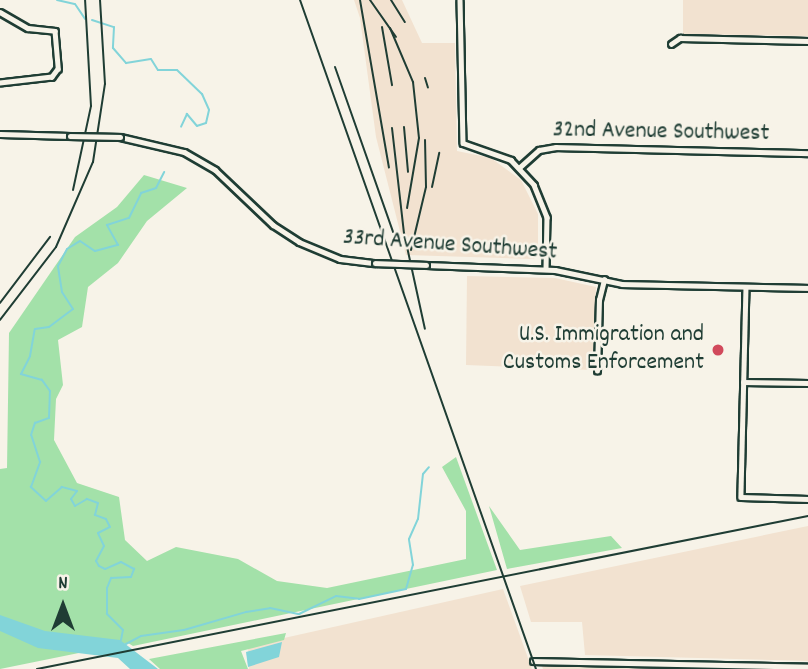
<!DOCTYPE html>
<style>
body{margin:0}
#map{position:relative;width:808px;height:669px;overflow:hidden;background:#f7f3e8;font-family:Dekko,sans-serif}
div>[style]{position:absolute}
.built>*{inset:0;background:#f2e2d0}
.green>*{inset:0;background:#a3e1a9}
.water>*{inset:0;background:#82d4d9}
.stream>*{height:2px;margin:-1px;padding:0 1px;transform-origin:1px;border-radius:1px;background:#82d4d9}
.roads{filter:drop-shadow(2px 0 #1f3d34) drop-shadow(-2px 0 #1f3d34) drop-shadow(0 2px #1f3d34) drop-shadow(0 -2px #1f3d34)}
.minor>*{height:4.5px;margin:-2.25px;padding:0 2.25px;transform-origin:2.25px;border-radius:2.25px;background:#f7f3e8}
.tertiary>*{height:5px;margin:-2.5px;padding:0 2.5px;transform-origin:2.5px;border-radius:2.5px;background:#f7f3e8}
.rail>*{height:2px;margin:-1px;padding:0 1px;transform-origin:1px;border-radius:1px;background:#1f3d34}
.bridges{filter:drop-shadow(2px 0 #1f3d34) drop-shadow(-2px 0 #1f3d34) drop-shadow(0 2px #1f3d34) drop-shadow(0 -2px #1f3d34)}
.tertiary-bridge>*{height:5px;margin:-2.5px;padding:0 2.5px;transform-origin:2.5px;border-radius:2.5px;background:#f7f3e8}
.dots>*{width:19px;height:19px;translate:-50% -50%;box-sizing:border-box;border:4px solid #f7f3e8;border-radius:50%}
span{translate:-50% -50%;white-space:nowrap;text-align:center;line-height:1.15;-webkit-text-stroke:5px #f7f3e8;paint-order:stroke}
.street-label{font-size:24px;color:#1f3d34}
.poi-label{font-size:24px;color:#1f3d34}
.right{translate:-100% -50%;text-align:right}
.north{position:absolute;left:28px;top:571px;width:70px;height:70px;-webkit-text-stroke:5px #f7f3e8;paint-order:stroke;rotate:0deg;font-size:19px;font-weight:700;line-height:28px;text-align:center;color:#1f3d34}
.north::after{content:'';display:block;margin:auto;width:24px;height:32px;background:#1f3d34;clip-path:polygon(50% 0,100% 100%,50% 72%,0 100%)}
</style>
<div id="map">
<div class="built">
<div style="clip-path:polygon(354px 0,402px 0,422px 43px,455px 43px,457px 151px,491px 158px,521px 180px,538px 214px,538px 253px,534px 259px,406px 255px,376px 137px,360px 18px)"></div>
<div style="clip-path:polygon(683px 0,808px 0,808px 36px,683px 34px)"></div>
<div style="clip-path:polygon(467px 276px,555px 278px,596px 287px,592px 370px,466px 365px)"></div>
<div style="clip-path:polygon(808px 526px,808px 661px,585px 655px,582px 622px,531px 622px,520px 586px)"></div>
<div style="clip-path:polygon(503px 589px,532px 669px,249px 669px,248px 646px)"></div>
<div style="clip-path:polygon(541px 664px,639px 666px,743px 669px,543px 669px)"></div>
</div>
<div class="green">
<div style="clip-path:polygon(144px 175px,187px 188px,147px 221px,118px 263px,88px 287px,82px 327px,58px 340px,63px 385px,56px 399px,54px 440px,77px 483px,119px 497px,125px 540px,147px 561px,176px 547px,238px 559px,277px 581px,327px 588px,466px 559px,466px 511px,442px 467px,456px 457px,497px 570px,133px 646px,128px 643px,0 669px,0 469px,7px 468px,9px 333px,75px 237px,117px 207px)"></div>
<div style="clip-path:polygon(489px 506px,520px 550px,611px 536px,622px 548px,507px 569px)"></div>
<div style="clip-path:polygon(286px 633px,284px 640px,241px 651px,248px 669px,160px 669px,149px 659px)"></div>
</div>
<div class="water">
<div style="clip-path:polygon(0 615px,45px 631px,120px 640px,158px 669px,130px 669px,118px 658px,38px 648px,0 631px)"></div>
<div style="clip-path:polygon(282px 642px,279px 657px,248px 667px,246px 652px)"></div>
</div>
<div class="stream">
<div style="left:57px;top:0;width:18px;rotate:13deg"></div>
<div style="left:75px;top:4px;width:18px;rotate:56deg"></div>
<div style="left:92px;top:20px;width:23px;rotate:18deg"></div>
<div style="left:114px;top:27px;width:21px;rotate:93deg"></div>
<div style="left:113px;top:48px;width:20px;rotate:49deg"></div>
<div style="left:126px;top:63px;width:25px;rotate:-9deg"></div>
<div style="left:151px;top:59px;width:13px;rotate:58deg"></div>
<div style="left:158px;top:70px;width:19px"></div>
<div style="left:177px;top:70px;width:35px;rotate:44deg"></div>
<div style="left:202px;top:94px;width:17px;rotate:66deg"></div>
<div style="left:209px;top:110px;width:13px;rotate:103deg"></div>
<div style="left:206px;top:123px;width:9px;rotate:162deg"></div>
<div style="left:197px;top:126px;width:16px;rotate:-130deg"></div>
<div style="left:187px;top:114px;width:14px;rotate:115deg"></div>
<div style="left:121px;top:640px;width:10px;rotate:-79deg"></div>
<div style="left:123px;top:630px;width:23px;rotate:-135deg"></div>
<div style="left:107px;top:614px;width:26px;rotate:-90deg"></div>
<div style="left:107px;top:588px;width:11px;rotate:-68deg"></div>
<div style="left:111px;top:578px;width:20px;rotate:-3deg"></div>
<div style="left:131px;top:577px;width:9px;rotate:-69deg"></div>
<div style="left:134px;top:569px;width:15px;rotate:-152deg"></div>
<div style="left:121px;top:562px;width:17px;rotate:156deg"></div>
<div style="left:105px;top:569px;width:7px;rotate:-153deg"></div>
<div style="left:99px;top:566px;width:6px;rotate:-121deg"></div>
<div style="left:96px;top:561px;width:17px;rotate:-62deg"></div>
<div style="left:104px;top:546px;width:14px;rotate:-115deg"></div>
<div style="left:98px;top:533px;width:13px;rotate:-27deg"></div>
<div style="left:110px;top:527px;width:9px;rotate:-117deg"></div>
<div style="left:106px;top:519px;width:12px;rotate:-160deg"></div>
<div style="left:95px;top:515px;width:12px;rotate:-76deg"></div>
<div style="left:98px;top:503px;width:12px;rotate:-160deg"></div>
<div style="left:87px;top:499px;width:14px;rotate:150deg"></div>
<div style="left:75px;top:506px;width:8px;rotate:-120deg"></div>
<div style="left:71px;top:499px;width:10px;rotate:-53deg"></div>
<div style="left:77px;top:491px;width:16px;rotate:-165deg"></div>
<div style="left:62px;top:487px;width:21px;rotate:139deg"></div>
<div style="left:46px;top:501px;width:21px;rotate:-137deg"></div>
<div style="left:31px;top:487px;width:27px;rotate:-70deg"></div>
<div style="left:40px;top:462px;width:28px;rotate:-108deg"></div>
<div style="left:31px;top:435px;width:13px;rotate:-72deg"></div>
<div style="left:35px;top:423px;width:15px;rotate:-20deg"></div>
<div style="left:49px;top:418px;width:27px;rotate:-88deg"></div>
<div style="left:50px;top:391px;width:14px;rotate:-126deg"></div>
<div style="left:42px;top:380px;width:22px;rotate:-164deg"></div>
<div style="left:21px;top:374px;width:20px;rotate:-63deg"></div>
<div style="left:30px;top:356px;width:27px;rotate:-80deg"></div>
<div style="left:35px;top:329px;width:14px;rotate:-8deg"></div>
<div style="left:49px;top:327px;width:30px;rotate:-37deg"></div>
<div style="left:73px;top:309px;width:20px;rotate:-123deg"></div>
<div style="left:62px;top:292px;width:26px;rotate:-99deg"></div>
<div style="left:58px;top:266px;width:19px;rotate:-62deg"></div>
<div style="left:67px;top:249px;width:15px;rotate:-32deg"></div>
<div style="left:80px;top:241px;width:18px;rotate:34deg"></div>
<div style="left:95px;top:251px;width:24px;rotate:-15deg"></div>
<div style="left:118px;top:245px;width:23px;rotate:-119deg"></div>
<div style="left:107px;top:225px;width:23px;rotate:-18deg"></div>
<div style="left:129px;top:218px;width:28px;rotate:-64deg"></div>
<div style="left:141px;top:193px;width:16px;rotate:-18deg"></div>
<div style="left:156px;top:188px;width:18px;rotate:-63deg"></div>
<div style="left:124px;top:645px;width:19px;rotate:-28deg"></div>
<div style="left:141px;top:636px;width:43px;rotate:-7.9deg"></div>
<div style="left:184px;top:630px;width:65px;rotate:-16.2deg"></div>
<div style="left:246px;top:612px;width:24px;rotate:-9deg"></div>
<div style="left:270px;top:608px;width:30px;rotate:12deg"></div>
<div style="left:299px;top:614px;width:41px;rotate:-25.9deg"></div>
<div style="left:336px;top:596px;width:23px;rotate:7deg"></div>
<div style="left:359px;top:599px;width:48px;rotate:-12deg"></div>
<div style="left:406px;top:589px;width:25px;rotate:-74deg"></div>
<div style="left:413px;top:565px;width:26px;rotate:-99deg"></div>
<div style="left:409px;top:539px;width:22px;rotate:-66deg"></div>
<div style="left:418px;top:519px;width:45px;rotate:-83.7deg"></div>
<div style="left:423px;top:474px;width:9px;rotate:-49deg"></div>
</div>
<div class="roads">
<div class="minor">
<div style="left:460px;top:0;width:143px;rotate:88.8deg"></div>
<div style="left:463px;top:143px;width:51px;rotate:19.5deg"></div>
<div style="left:511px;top:160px;width:34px;rotate:47deg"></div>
<div style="left:534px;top:185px;width:35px;rotate:68deg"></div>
<div style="left:547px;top:217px;width:52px;rotate:91.1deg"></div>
<div style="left:0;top:12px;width:32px;rotate:30deg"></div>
<div style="left:28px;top:28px;width:27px;rotate:6deg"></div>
<div style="left:55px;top:31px;width:38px;rotate:85deg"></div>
<div style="left:58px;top:69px;width:10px;rotate:127deg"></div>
<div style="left:52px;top:77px;width:52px;rotate:173.4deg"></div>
<div style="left:671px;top:44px;width:11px;rotate:-34deg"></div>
<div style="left:680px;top:38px;width:128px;rotate:1.3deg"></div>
<div style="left:520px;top:167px;width:25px;rotate:-42deg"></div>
<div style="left:539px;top:150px;width:17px;rotate:-10deg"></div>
<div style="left:556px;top:147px;width:252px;rotate:1.4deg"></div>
<div style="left:746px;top:287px;width:210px;rotate:91.4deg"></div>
<div style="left:741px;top:497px;width:67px;rotate:1.7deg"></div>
<div style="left:597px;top:371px;width:71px;rotate:-88.4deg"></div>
<div style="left:599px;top:300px;width:21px;rotate:-76deg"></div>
<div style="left:743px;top:382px;width:65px;rotate:0.9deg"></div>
<div style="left:533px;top:661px;width:275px;rotate:1.2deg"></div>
</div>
<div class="tertiary">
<div style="left:0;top:134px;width:70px;rotate:1.6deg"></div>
<div style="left:120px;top:137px;width:66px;rotate:13.2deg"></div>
<div style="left:184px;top:152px;width:36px;rotate:30deg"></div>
<div style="left:215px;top:170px;width:80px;rotate:43.5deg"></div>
<div style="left:273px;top:225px;width:31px;rotate:33deg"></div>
<div style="left:299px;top:242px;width:44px;rotate:22.5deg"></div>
<div style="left:340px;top:259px;width:35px;rotate:7deg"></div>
<div style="left:426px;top:265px;width:129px;rotate:2.2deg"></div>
<div style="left:555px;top:270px;width:68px;rotate:11.8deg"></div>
<div style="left:622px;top:284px;width:186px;rotate:1.2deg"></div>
</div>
</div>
<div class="rail">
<div style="left:300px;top:0;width:709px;rotate:70.57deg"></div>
<div style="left:360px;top:0;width:170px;rotate:80.2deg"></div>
<div style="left:370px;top:0;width:45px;rotate:54.9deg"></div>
<div style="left:391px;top:0;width:26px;rotate:58deg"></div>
<div style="left:382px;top:27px;width:59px;rotate:80.2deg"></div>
<div style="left:390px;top:28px;width:59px;rotate:66.9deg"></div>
<div style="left:413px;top:82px;width:56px;rotate:83.9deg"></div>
<div style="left:419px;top:138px;width:71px;rotate:99.7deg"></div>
<div style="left:335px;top:67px;width:175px;rotate:70.6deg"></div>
<div style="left:425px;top:78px;width:10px;rotate:73deg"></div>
<div style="left:404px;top:127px;width:45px;rotate:84.9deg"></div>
<div style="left:392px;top:128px;width:106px;rotate:83.5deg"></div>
<div style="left:404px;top:233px;width:98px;rotate:77.7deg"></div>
<div style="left:432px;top:187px;width:35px;rotate:-78deg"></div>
<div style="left:73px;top:190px;width:86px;rotate:-77.9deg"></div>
<div style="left:91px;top:106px;width:106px;rotate:-93.2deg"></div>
<div style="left:411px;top:250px;width:65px;rotate:-76.6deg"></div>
<div style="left:426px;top:187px;width:47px;rotate:-91.2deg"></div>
<div style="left:0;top:303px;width:83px;rotate:-52.9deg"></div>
<div style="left:0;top:320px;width:92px;rotate:-52.5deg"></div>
<div style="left:56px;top:247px;width:93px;rotate:-66.5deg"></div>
<div style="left:93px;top:162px;width:79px;rotate:-81.3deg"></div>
<div style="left:105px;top:84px;width:84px;rotate:-93.4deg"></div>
<div style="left:37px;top:669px;width:786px;rotate:-11.22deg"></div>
</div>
<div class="bridges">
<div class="tertiary-bridge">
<div style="left:70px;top:136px;width:50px;rotate:1.1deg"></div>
<div style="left:375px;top:263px;width:51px;rotate:2.2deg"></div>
</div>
</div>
<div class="dots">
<div style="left:718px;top:350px;background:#d1495b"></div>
</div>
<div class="street-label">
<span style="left:661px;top:133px;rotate:1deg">32nd Avenue Southwest</span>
<span style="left:450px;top:246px;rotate:4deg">33rd Avenue Southwest</span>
</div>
<div class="poi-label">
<span class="right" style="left:704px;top:350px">U.S. Immigration and<br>Customs Enforcement</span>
</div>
<div class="north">N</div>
</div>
